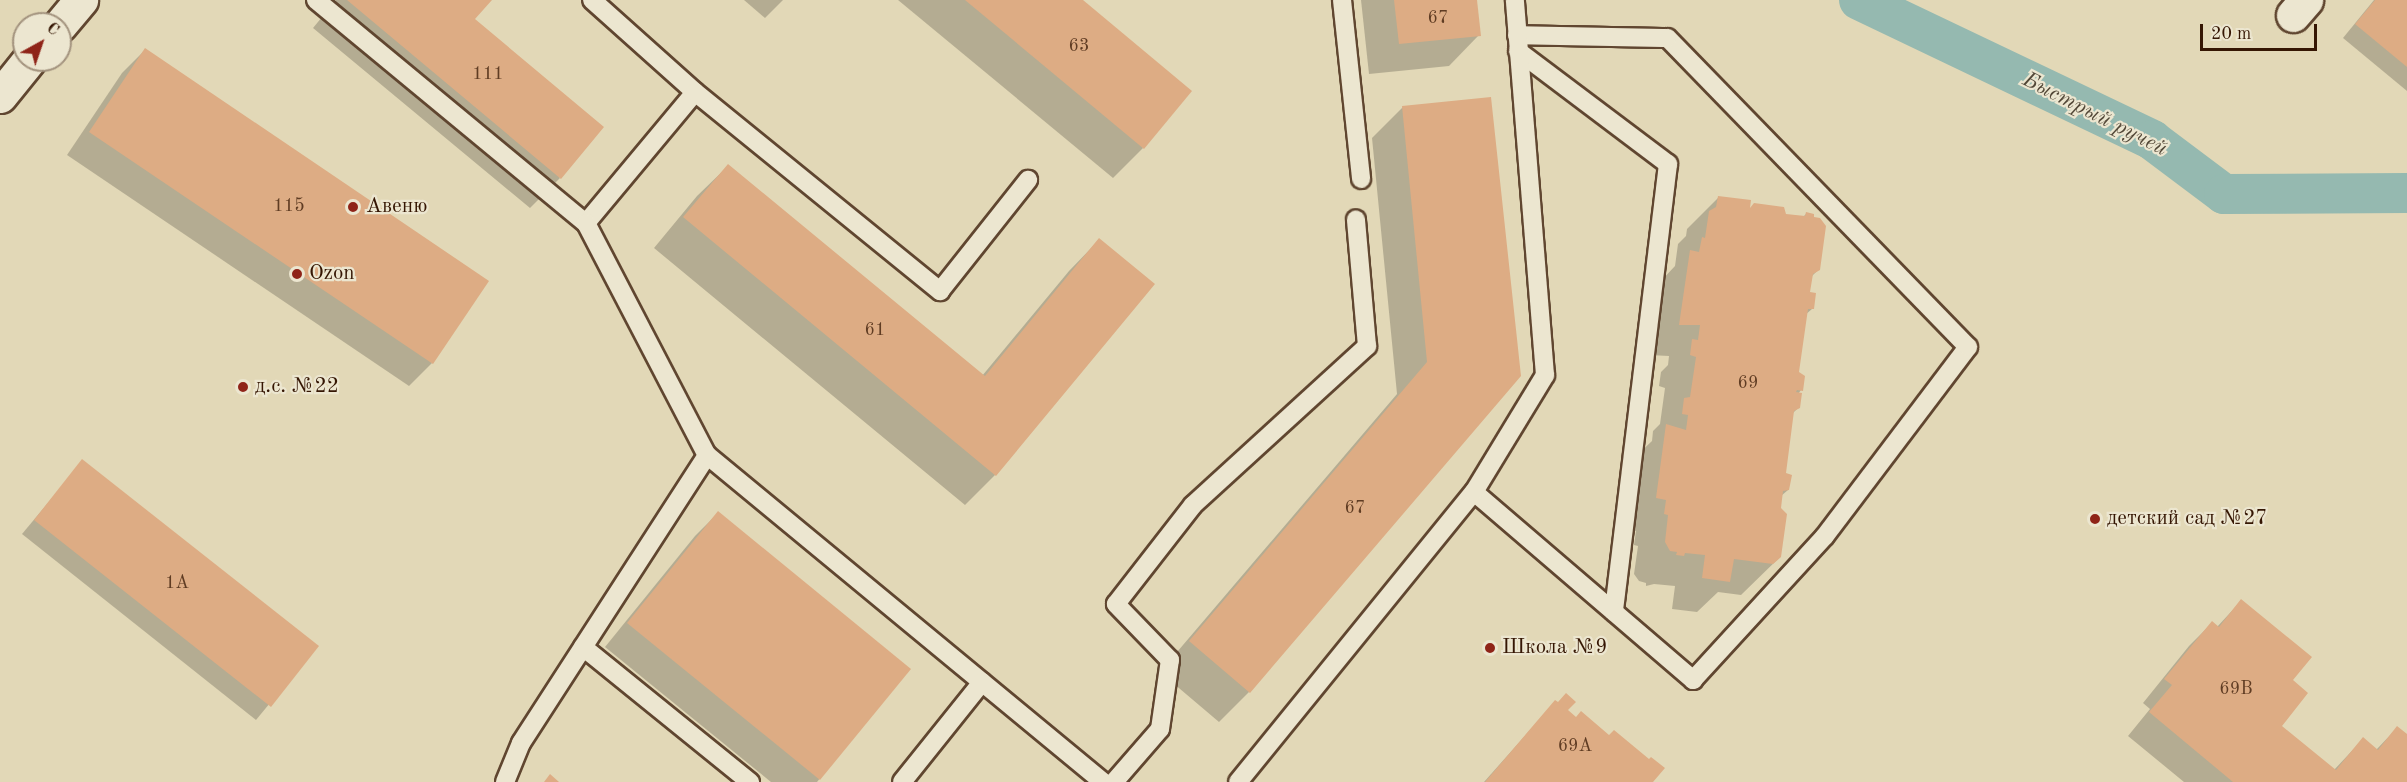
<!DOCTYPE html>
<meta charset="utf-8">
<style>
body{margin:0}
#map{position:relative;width:2407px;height:782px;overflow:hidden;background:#e2d8b7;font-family:"Old Standard TT",serif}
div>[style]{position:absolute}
.shadow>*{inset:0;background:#0003}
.canal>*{height:40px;margin:-20px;padding:0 20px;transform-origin:20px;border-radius:20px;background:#95b9b0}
.building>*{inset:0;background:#ddac84}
.roads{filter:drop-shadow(2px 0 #604630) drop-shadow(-2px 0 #604630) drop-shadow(0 2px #604630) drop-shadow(0 -2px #604630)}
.service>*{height:18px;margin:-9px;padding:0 9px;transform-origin:9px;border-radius:9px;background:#ece6d0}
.minor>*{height:33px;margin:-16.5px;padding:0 16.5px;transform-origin:16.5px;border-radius:16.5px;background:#ece6d0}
.tertiary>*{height:33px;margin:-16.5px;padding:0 16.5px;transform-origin:16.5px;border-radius:16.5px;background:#ece6d0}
.dots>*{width:16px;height:16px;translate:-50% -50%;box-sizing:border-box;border:3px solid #ece6d0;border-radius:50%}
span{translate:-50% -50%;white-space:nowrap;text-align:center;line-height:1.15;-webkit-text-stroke:4.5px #ece6d0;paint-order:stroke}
.number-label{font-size:18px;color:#5f3c23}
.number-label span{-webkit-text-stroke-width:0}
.poi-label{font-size:21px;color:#351603}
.left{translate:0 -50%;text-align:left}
.water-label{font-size:22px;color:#524737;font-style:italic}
.north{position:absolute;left:12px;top:12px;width:60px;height:60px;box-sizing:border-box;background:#ece6d0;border:2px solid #a3937e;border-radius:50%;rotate:40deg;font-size:16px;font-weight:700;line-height:24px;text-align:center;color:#351603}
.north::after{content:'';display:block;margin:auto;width:21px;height:27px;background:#8f2418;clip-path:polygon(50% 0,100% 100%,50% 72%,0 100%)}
.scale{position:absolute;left:2200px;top:24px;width:117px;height:27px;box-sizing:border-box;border:3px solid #351603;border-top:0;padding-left:8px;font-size:18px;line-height:21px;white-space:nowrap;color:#351603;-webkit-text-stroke:4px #ece6d0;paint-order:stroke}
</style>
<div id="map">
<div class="shadow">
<div style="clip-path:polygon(336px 0,490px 0,473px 19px,560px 178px,530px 208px,313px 28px)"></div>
<div style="clip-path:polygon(744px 0,783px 0,765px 18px)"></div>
<div style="clip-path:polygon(898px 0,1080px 0,1143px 148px,1113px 178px)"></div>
<div style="clip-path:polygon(1361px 0,1475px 0,1479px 35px,1449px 66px,1369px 74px)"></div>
<div style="clip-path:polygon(2374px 0,2407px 0,2407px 91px,2343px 38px)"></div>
<div style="clip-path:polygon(145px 50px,432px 363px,409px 386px,67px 155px,122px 73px)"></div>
<div style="clip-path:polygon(1403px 107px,1519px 376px,1249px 692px,1219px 722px,1160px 672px,1397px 394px,1372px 138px)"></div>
<div style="clip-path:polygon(728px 166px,982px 376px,1069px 271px,1099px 240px,995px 475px,965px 505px,654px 248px,697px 196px)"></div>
<div style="clip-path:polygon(1718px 198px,1749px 211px,1803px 217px,1806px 214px,1818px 270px,1811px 277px,1808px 293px,1812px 309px,1805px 315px,1798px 373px,1801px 390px,1798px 394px,1799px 407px,1792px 414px,1784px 474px,1788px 490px,1781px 496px,1780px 557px,1741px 595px,1718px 592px,1697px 612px,1672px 609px,1675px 586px,1654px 584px,1646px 586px,1646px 583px,1639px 581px,1634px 574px,1638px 546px,1634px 545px,1636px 531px,1626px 529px,1635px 457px,1652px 441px,1653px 431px,1660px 424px,1665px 388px,1659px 386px,1661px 372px,1668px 365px,1669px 356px,1649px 355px,1659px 283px,1675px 266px,1678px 244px,1686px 236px,1687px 229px)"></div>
<div style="clip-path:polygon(83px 461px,317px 646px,256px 720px,22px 534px)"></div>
<div style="clip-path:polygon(718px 513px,909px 669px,817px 782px,771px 782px,605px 647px,695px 536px)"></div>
<div style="clip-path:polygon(2241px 601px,2291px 680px,2279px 726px,2334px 770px,2363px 739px,2376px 750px,2397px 728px,2407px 736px,2407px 782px,2184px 782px,2128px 736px,2150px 709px,2143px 703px,2189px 646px,2212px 623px,2217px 627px)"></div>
<div style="clip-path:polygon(1555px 702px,1566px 711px,1651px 782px,1484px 782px)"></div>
</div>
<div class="canal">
<div style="left:1859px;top:0;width:325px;rotate:25.5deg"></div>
<div style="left:2152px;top:140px;width:90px;rotate:36.9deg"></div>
<div style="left:2224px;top:194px;width:183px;rotate:-0.3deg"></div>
</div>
<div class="building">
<div style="clip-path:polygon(347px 0,492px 0,475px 19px,604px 127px,561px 179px)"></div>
<div style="clip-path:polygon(965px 0,1083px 0,1192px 91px,1144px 149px)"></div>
<div style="clip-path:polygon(1394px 0,1477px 0,1481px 36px,1399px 44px)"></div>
<div style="clip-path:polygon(2375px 0,2407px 0,2407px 67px,2355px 24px)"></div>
<div style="clip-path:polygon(145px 48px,489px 281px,433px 364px,89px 132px)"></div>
<div style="clip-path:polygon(1491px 97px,1521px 376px,1250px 693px,1189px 641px,1427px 362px,1402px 106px)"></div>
<div style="clip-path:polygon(728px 164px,985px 376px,1099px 238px,1155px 284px,996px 476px,683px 217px)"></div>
<div style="clip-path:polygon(1718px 196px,1751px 200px,1750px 208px,1754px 203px,1784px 207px,1786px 214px,1805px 216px,1806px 212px,1814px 214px,1814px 217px,1820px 218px,1826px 226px,1820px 270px,1813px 274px,1810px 292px,1816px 293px,1814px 309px,1808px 309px,1799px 372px,1805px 376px,1803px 391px,1797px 390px,1796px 392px,1802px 393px,1800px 408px,1794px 411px,1786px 473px,1792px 475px,1789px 490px,1783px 491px,1781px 508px,1787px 514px,1781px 557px,1773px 564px,1734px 559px,1730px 582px,1702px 578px,1705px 555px,1685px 553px,1684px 556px,1676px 555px,1677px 552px,1670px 551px,1665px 542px,1668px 515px,1664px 514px,1666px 500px,1656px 498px,1666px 424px,1686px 430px,1688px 415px,1682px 414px,1684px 398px,1690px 397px,1696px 357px,1690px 355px,1692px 339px,1698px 340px,1700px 325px,1679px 325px,1690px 250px,1699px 252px,1702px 237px,1705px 238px,1709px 211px,1716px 207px)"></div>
<div style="clip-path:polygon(82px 459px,319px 646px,271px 707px,34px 520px)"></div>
<div style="clip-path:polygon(718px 511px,911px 669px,820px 780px,627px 623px)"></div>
<div style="clip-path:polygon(2241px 599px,2312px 657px,2293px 680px,2308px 693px,2282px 726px,2336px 770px,2363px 737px,2378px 750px,2397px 726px,2407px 734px,2407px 782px,2233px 782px,2149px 712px,2172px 685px,2164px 679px,2212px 621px,2219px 627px)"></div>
<div style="clip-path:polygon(1566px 693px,1576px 702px,1568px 710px,1576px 717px,1581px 711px,1609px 735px,1614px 730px,1649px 759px,1651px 757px,1665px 768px,1653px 782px,1485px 782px,1555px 700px,1558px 702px)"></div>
<div style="clip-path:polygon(550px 774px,559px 782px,544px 782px)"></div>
</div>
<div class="roads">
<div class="service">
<div style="left:316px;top:0;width:350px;rotate:39.6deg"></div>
<div style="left:586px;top:223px;width:170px;rotate:-50.2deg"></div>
<div style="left:695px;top:92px;width:138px;rotate:-138.2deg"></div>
<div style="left:1342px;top:0;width:180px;rotate:83.9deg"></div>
<div style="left:1518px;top:51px;width:188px;rotate:37deg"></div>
<div style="left:1668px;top:164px;width:451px;rotate:96.9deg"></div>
<div style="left:695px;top:92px;width:316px;rotate:39.1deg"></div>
<div style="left:940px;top:291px;width:142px;rotate:-51.6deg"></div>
<div style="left:586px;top:223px;width:262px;rotate:62.5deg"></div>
<div style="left:707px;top:455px;width:514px;rotate:39.55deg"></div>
<div style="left:1474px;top:492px;width:289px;rotate:40.6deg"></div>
<div style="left:1693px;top:680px;width:195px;rotate:-47.5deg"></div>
<div style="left:1825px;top:536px;width:237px;rotate:-52.9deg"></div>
<div style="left:1968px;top:347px;width:431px;rotate:-134.2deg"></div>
<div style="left:1667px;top:38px;width:150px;rotate:-178.9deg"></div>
<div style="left:583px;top:647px;width:215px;rotate:39deg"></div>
<div style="left:505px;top:782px;width:42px;rotate:-67.7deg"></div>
<div style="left:521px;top:743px;width:343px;rotate:-57.1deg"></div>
<div style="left:902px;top:782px;width:128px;rotate:-51.3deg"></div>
<div style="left:1114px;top:782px;width:70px;rotate:-49deg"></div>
<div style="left:1160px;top:729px;width:70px;rotate:-81.8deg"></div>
<div style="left:1170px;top:660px;width:78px;rotate:-134deg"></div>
<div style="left:1116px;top:604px;width:125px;rotate:-52.1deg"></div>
<div style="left:1193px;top:505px;width:236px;rotate:-42.4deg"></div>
<div style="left:1367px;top:346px;width:127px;rotate:-95deg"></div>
<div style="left:1238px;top:782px;width:374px;rotate:-50.9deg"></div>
<div style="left:1474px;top:492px;width:137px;rotate:-58.7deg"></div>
<div style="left:1545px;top:375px;width:376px;rotate:-94.6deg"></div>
</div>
<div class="minor">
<div style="left:2293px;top:15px;width:20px;rotate:-49deg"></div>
</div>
<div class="tertiary">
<div style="left:60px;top:25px;width:33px;rotate:-50deg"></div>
<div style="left:0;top:96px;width:46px;rotate:-51.1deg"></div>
</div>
</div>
<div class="dots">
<div style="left:353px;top:207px;background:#8f2418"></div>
<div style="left:297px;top:274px;background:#8f2418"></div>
<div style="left:243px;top:387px;background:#8f2418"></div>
<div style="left:2095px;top:519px;background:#8f2418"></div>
<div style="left:1490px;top:648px;background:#8f2418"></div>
</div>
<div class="number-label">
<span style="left:1438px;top:18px">67</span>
<span style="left:1079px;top:46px">63</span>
<span style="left:488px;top:74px">111</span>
<span style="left:289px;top:206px">115</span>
<span style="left:875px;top:330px">61</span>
<span style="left:1748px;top:383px">69</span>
<span style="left:1355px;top:508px">67</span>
<span style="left:177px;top:583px">1А</span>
<span style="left:2236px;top:689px">69В</span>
<span style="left:1575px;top:746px">69А</span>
</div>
<div class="poi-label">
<span class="left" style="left:366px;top:207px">Авеню</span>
<span class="left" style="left:309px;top:274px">Ozon</span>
<span class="left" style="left:255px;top:387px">д.с. №22</span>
<span class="left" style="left:2107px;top:519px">детский сад №27</span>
<span class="left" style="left:1502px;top:648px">Школа №9</span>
</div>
<div class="water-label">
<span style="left:2095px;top:115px;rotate:27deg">Быстрый ручей</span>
</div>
<div class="north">С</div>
<div class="scale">20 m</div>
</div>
